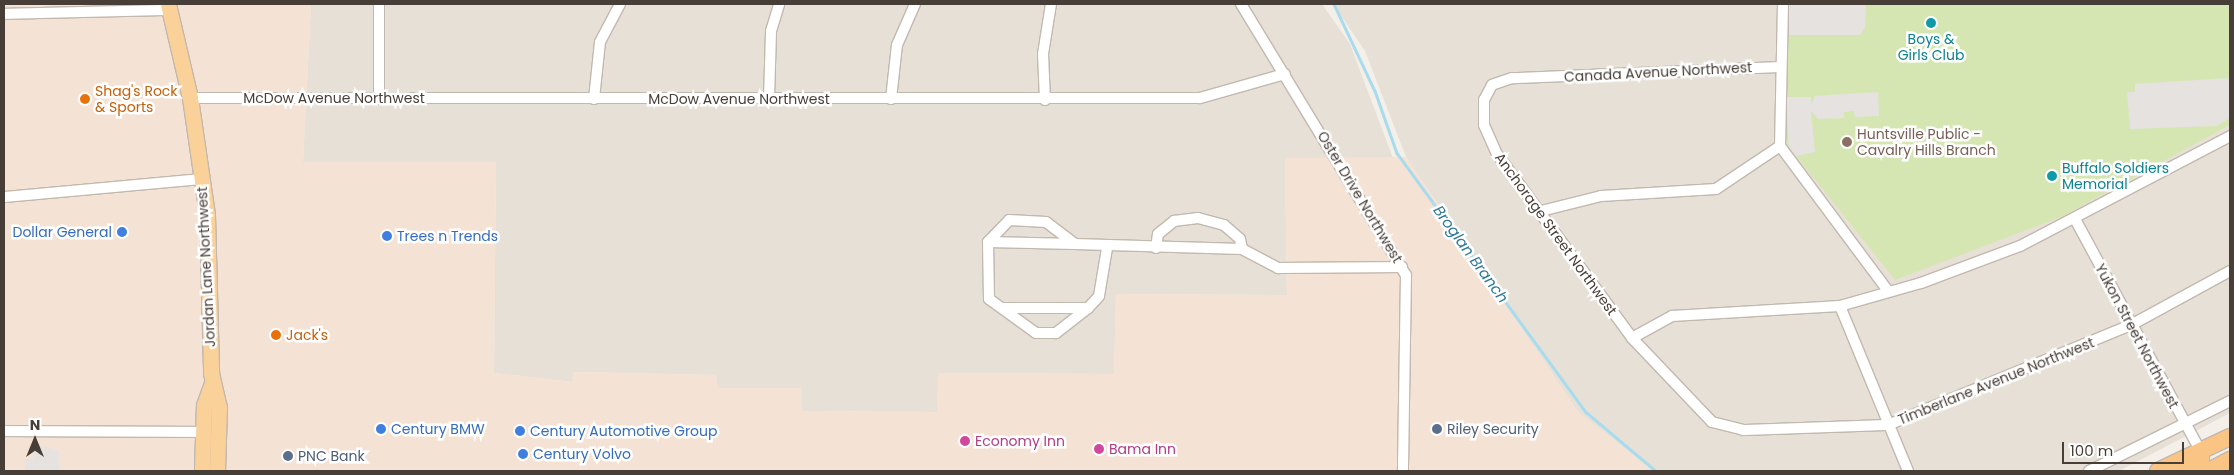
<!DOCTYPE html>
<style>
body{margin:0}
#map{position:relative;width:2234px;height:475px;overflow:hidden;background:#f4efe8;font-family:Poppins,sans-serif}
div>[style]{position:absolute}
.residential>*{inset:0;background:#e7e0d7}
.commercial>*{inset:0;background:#f4e2d4}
.green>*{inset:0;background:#d6e6b3}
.parking>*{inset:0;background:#e5e2e0}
.stream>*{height:2.5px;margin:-1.25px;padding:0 1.25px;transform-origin:1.25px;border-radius:1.25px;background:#a7dbee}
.roads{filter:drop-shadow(1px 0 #c2b8ae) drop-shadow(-1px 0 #c2b8ae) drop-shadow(0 1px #c2b8ae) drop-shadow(0 -1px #c2b8ae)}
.minor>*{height:10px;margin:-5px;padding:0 5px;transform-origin:5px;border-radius:5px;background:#fff}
.primary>*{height:15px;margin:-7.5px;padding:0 7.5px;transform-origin:7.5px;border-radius:7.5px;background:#fbd19a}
.trunk>*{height:16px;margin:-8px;padding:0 8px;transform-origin:8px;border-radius:8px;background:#fac484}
.dots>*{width:14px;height:14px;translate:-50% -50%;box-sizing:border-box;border:2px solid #fff;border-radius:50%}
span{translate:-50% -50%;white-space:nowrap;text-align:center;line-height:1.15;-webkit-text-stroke:5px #fff;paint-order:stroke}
.culture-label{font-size:14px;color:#0d838f}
.left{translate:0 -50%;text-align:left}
.street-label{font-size:14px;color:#473e37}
.food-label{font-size:14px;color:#c56008}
.education-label{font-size:14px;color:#785e54}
.shop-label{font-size:14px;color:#366cbe}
.right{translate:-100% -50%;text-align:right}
.service-label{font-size:14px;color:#4e5e75}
.hotel-label{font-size:14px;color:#b23c85}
.water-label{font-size:15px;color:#2f7a97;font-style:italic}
.frame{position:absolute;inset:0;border:5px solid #473e37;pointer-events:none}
.north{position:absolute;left:10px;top:415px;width:50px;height:50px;-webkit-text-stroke:4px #fff;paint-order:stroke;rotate:0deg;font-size:14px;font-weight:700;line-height:20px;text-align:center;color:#473e37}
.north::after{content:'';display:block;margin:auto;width:18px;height:22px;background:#473e37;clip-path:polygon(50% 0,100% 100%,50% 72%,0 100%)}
.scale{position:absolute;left:2062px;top:442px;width:122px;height:22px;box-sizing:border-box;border:2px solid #473e37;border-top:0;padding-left:6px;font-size:15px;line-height:18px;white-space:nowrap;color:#473e37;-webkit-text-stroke:4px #fff;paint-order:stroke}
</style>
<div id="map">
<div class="residential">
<div style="clip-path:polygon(311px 4px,1322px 4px,1350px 44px,1393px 158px,1285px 158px,1287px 295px,1116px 294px,1114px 374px,939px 373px,937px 412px,801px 411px,801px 388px,717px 388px,716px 375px,573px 372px,573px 382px,494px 373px,496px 162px,303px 162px)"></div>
<div style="clip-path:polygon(1333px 4px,2230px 4px,2230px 413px,2119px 471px,1653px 471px,1578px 412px,1406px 157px,1365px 51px)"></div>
</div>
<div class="commercial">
<div style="clip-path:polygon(4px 4px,311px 4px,303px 162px,496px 162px,494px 373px,572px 382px,573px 372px,716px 375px,718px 388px,802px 388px,802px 411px,937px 412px,938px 373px,1114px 374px,1116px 294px,1287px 295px,1285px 158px,1406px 157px,1578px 412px,1653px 471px,4px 471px)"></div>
</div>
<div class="green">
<div style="clip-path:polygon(1789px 4px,2230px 4px,2230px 125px,2061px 217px,1895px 280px,1789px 147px,1785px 136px)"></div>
</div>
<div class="parking">
<div style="clip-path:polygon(1785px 4px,1866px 4px,1865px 27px,1860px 35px,1788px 35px)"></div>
<div style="clip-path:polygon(2230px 78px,2230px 118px,2216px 126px,2130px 129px,2127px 92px,2135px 92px,2135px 84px)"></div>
<div style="clip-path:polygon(1878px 92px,1879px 116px,1855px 117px,1854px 111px,1844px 112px,1844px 118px,1818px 119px,1811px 111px,1815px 152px,1796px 156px,1789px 147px,1786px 97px,1811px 97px,1811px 105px,1815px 96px)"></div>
<div style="clip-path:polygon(33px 443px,59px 451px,59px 471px,25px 471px,25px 459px,33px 459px)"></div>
</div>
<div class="stream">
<div style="left:1334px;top:4px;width:96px;rotate:64.8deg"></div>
<div style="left:1375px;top:91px;width:66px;rotate:70.5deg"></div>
<div style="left:1397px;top:153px;width:321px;rotate:53.9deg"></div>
<div style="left:1586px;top:412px;width:92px;rotate:40.1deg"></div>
</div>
<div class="roads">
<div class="minor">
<div style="left:1241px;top:4px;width:317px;rotate:58.7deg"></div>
<div style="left:1406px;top:275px;width:196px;rotate:90.9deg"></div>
<div style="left:1783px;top:4px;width:142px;rotate:91.2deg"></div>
<div style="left:1780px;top:146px;width:181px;rotate:53.3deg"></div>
<div style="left:4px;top:14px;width:166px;rotate:-1.4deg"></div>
<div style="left:1780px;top:67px;width:268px;rotate:177.6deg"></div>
<div style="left:1512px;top:78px;width:21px;rotate:161deg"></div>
<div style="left:1492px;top:85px;width:17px;rotate:118deg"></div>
<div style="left:1484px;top:100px;width:25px;rotate:90deg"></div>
<div style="left:1484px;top:125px;width:32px;rotate:66deg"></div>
<div style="left:1497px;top:154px;width:228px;rotate:53.7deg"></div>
<div style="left:1632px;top:338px;width:116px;rotate:46.4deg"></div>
<div style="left:1712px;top:422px;width:32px;rotate:14deg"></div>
<div style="left:1743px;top:430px;width:145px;rotate:-2deg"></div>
<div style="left:1888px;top:425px;width:263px;rotate:-22.4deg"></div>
<div style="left:2131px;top:325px;width:113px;rotate:-28.6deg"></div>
<div style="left:190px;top:98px;width:1010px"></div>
<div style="left:1200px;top:98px;width:88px;rotate:-15.8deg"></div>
<div style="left:379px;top:99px;width:95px;rotate:-90deg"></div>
<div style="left:594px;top:99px;width:57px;rotate:-84deg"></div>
<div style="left:600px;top:42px;width:43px;rotate:-62.2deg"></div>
<div style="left:769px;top:99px;width:68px;rotate:-88.3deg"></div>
<div style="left:771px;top:31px;width:28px;rotate:-73deg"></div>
<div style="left:891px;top:99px;width:54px;rotate:-83.7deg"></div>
<div style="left:897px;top:45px;width:45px;rotate:-66.3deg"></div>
<div style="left:1045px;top:100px;width:46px;rotate:-92.5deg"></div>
<div style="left:1043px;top:54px;width:51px;rotate:-80.9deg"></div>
<div style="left:4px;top:197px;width:199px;rotate:-5.2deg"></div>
<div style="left:1541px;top:211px;width:62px;rotate:-14deg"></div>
<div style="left:1601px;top:196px;width:115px;rotate:-3.5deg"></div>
<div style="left:1716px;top:189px;width:77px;rotate:-33.9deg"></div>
<div style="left:2075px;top:219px;width:265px;rotate:61.6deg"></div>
<div style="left:988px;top:242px;width:87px;rotate:1.3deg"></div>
<div style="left:1156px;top:248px;width:14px;rotate:-82deg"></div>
<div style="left:1158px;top:234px;width:21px;rotate:-39deg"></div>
<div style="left:1174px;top:221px;width:24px;rotate:-7deg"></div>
<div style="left:1198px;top:218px;width:27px;rotate:15deg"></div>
<div style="left:1224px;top:225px;width:21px;rotate:41deg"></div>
<div style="left:1240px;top:239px;width:10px;rotate:79deg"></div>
<div style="left:1840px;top:306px;width:178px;rotate:67.6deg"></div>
<div style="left:1003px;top:308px;width:85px"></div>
<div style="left:1088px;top:308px;width:16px;rotate:-47deg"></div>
<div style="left:1099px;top:296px;width:49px;rotate:-80.5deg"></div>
<div style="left:1088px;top:308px;width:41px;rotate:142deg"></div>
<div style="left:1056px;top:333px;width:20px;rotate:180deg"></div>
<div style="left:1036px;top:333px;width:58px;rotate:-144.1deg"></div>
<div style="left:989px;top:299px;width:57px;rotate:-91deg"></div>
<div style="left:988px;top:242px;width:30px;rotate:-46deg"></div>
<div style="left:1009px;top:220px;width:37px;rotate:3deg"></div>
<div style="left:1046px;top:222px;width:36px;rotate:37deg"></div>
<div style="left:1075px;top:244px;width:167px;rotate:1.7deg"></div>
<div style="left:1242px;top:249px;width:41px;rotate:27.8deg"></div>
<div style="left:1278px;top:268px;width:124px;rotate:-0.5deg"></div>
<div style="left:1632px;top:338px;width:46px;rotate:-28.8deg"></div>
<div style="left:1672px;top:316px;width:168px;rotate:-3.4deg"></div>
<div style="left:1840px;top:306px;width:84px;rotate:-15.9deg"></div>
<div style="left:1921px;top:283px;width:106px;rotate:-20.5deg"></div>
<div style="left:2020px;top:246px;width:237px;rotate:-27.6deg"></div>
<div style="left:4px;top:431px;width:200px;rotate:0.3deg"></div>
<div style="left:2089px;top:471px;width:157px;rotate:-26.4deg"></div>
</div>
<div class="primary">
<div style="left:168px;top:4px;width:97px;rotate:76.8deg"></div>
<div style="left:190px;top:98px;width:118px;rotate:81.7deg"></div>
<div style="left:207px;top:215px;width:158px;rotate:88.5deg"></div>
<div style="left:211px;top:373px;width:35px;rotate:77deg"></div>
<div style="left:219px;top:407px;width:64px;rotate:91.8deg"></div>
<div style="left:202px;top:471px;width:66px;rotate:-88.3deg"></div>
<div style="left:204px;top:405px;width:23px;rotate:-70deg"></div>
</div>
<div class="trunk">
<div style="left:2158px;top:471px;width:80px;rotate:-25.3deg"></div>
<div style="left:2187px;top:471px;width:17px;rotate:-33deg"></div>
<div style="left:2201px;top:462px;width:10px;rotate:-90deg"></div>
<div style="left:2209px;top:471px;width:24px;rotate:-28deg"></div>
</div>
</div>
<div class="dots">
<div style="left:1931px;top:23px;background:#0f9aa8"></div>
<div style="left:85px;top:99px;background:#e8710a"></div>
<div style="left:1847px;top:142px;background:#8d6e63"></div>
<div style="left:2052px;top:176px;background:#0f9aa8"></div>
<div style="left:122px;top:232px;background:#3f7fe0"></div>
<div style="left:387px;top:236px;background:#3f7fe0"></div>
<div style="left:276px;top:335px;background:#e8710a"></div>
<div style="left:381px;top:429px;background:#3f7fe0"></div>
<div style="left:1437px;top:429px;background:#5c6f8a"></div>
<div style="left:520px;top:431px;background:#3f7fe0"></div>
<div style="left:965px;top:441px;background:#d1479c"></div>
<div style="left:1099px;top:449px;background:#d1479c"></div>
<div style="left:523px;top:454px;background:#3f7fe0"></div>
<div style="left:288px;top:456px;background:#5c6f8a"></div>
</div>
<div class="culture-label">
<span style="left:1931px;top:47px">Boys &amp;<br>Girls Club</span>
<span class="left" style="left:2062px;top:176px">Buffalo Soldiers<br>Memorial</span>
</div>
<div class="street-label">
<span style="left:1658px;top:72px;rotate:-3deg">Canada Avenue Northwest</span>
<span style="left:334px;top:98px">McDow Avenue Northwest</span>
<span style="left:739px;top:99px">McDow Avenue Northwest</span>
<span style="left:1360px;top:197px;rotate:59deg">Oster Drive Northwest</span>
<span style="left:1556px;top:234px;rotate:54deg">Anchorage Street Northwest</span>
<span style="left:206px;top:267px;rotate:-93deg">Jordan Lane Northwest</span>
<span style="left:2137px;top:336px;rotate:62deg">Yukon Street Northwest</span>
<span style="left:1996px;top:381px;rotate:-22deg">Timberlane Avenue Northwest</span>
</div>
<div class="food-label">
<span class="left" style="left:95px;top:99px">Shag's Rock<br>&amp; Sports</span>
<span class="left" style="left:286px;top:335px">Jack's</span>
</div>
<div class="education-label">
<span class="left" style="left:1857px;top:142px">Huntsville Public -<br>Cavalry Hills Branch</span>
</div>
<div class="shop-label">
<span class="right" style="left:112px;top:232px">Dollar General</span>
<span class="left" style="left:397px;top:236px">Trees n Trends</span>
<span class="left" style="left:391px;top:429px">Century BMW</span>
<span class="left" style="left:530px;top:431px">Century Automotive Group</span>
<span class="left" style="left:533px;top:454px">Century Volvo</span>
</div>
<div class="service-label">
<span class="left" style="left:1447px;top:429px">Riley Security</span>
<span class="left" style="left:298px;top:456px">PNC Bank</span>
</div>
<div class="hotel-label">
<span class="left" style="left:975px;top:441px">Economy Inn</span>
<span class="left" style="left:1109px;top:449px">Bama Inn</span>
</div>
<div class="water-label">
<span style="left:1471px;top:254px;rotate:54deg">Broglan Branch</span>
</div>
<div class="frame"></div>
<div class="north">N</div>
<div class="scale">100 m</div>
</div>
